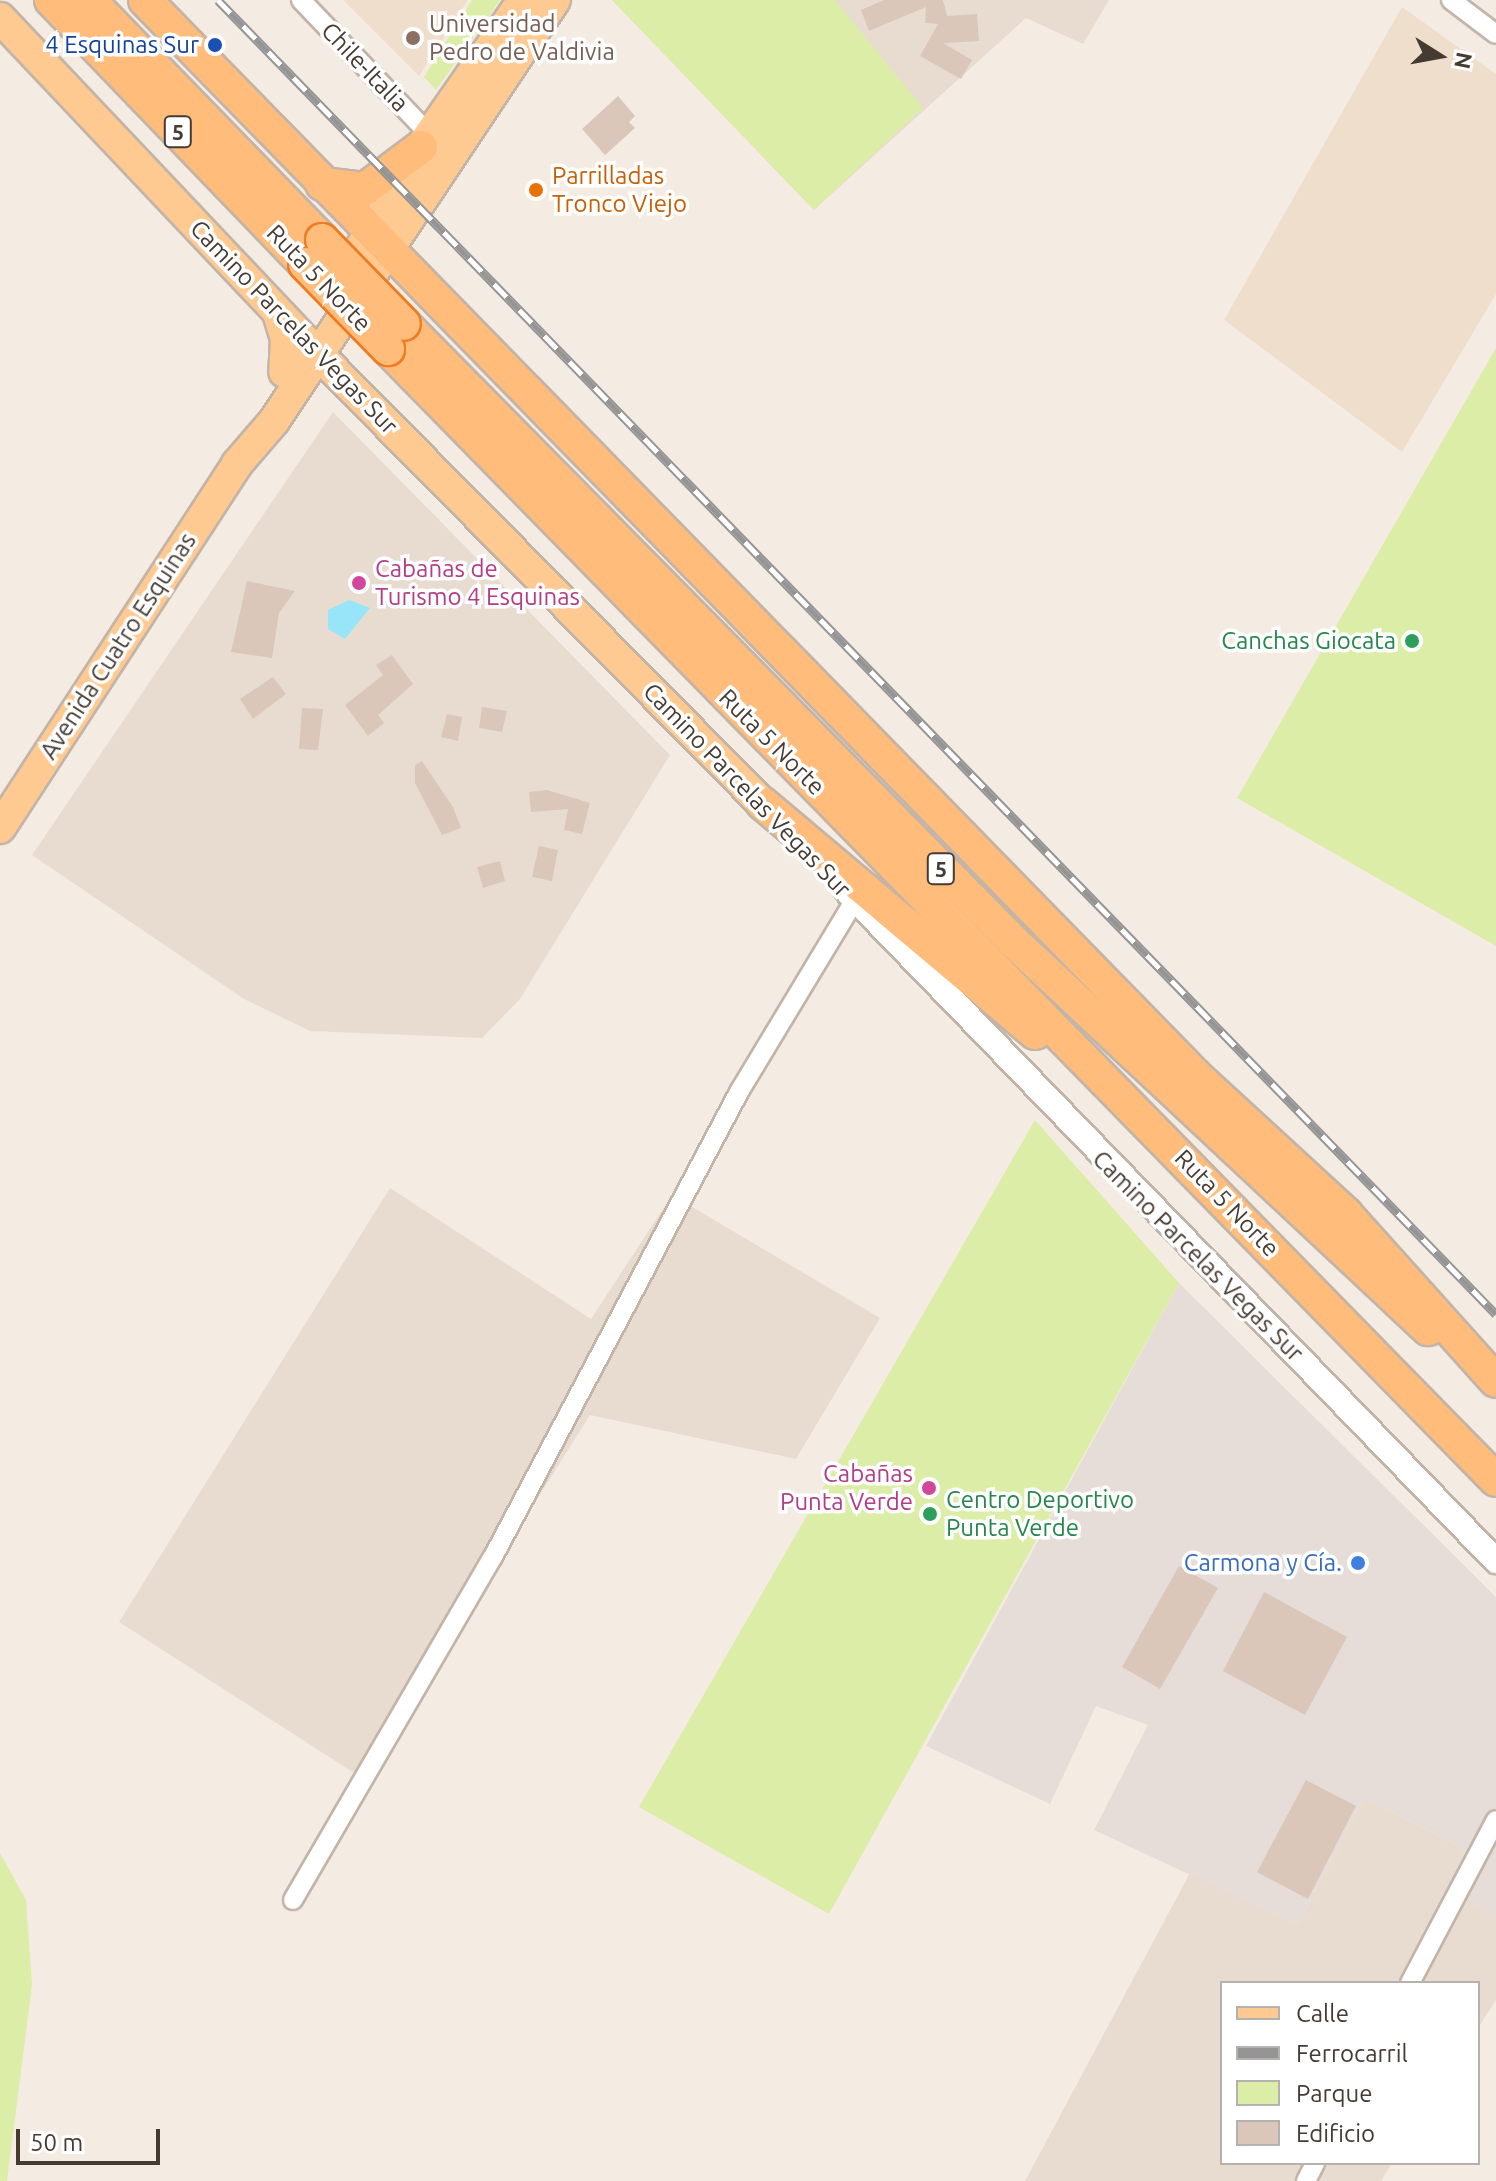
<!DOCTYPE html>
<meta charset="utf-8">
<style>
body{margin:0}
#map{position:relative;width:1496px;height:2181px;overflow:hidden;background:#f4ece3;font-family:Ubuntu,sans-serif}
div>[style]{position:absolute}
.residential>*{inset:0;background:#e8dcd1}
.industrial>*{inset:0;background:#e6ddd9}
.education>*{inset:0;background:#efdecb}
.green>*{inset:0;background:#dbeda7}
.water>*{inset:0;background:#98e4f8}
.building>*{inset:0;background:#dac7ba}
.roads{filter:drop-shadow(2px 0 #c3b4a8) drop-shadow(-2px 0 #c3b4a8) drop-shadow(0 2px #c3b4a8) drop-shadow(0 -2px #c3b4a8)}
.minor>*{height:18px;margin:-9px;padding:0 9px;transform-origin:9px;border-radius:9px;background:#fff}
.tertiary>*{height:24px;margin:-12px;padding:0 12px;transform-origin:12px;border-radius:12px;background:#fff}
.primary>*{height:30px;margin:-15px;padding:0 15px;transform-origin:15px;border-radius:15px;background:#ffca91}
.trunk>*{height:32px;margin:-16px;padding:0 16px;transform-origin:16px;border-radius:16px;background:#ffbc7a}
.rail>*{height:9px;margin-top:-4.5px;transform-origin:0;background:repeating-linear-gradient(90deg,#fff 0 18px,#959595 0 36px);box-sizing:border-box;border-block:2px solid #959595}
.bridges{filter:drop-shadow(2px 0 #ef7c22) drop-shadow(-2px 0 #ef7c22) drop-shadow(0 2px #ef7c22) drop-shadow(0 -2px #ef7c22)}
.trunk-bridge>*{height:32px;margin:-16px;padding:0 16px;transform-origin:16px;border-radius:16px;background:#ffbc7a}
.dots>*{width:22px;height:22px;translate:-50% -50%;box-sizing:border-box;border:4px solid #fff;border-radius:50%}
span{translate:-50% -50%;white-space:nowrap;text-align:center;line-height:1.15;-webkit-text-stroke:7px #fff;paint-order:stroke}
.shield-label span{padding:2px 6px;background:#fff;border:2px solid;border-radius:6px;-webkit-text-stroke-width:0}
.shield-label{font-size:22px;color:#463b33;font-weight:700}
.education-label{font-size:24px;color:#785e54}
.left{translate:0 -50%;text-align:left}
.transit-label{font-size:24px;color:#164399}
.right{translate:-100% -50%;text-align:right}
.street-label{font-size:24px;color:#463b33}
.food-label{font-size:24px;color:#c56008}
.hotel-label{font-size:24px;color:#b23c85}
.leisure-label{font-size:24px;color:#27864d}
.shop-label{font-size:24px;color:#366cbe}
.legend{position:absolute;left:1220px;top:1981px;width:260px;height:184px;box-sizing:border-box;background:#fff;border:2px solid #b5b1ad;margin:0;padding:10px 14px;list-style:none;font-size:24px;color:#463b33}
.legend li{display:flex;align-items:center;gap:16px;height:40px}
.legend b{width:40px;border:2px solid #b5b1ad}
.north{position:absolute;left:1400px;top:16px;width:80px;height:80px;-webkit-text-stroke:6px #fff;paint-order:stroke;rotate:101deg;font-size:22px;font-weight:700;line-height:32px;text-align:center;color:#463b33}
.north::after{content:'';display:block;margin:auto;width:28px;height:36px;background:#463b33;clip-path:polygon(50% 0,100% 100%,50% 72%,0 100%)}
.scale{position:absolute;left:16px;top:2129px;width:144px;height:36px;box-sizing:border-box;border:4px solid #463b33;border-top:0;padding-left:10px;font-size:24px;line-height:28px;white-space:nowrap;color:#463b33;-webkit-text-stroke:6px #fff;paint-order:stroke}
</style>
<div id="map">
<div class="residential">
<div style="clip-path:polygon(612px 0,1109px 0,1083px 44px,1026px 18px,814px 210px)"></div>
<div style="clip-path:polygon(333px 412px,670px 755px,520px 999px,482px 1038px,310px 1031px,244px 999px,32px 855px)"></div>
<div style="clip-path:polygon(390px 1188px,591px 1319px,672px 1195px,880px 1318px,796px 1459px,590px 1415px,362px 1778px,119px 1622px)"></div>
<div style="clip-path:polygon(1364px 1797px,1465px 1850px,1448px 1886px,1496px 1919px,1496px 2000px,1478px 2028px,1478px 1983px,1222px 1983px,1222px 2163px,1392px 2163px,1381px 2181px,1025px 2181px,1191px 1871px,1298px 1925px)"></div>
</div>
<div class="industrial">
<div style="clip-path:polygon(1179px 1283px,1496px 1597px,1496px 1919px,1447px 1886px,1465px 1850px,1364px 1797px,1298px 1925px,1094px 1830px,1148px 1725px,1096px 1706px,1050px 1804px,926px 1746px)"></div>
</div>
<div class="education">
<div style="clip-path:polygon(343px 0,468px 0,419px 76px)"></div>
<div style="clip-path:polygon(1402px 7px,1496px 74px,1496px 294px,1402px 452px,1224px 320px)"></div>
</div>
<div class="green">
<div style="clip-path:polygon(472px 0,500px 0,436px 90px,424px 77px)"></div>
<div style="clip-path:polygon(612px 0,835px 0,923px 108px,814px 210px)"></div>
<div style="clip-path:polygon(1496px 348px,1496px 946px,1237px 798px)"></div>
<div style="clip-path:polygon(1035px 1120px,1179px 1283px,829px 1914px,639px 1807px)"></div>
<div style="clip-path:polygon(0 1853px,26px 1900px,32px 1985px,7px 2181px,0 2181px)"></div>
</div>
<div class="water">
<div style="clip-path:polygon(349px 600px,370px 608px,345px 639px,328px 629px,328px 610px)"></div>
</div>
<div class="building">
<div style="clip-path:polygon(884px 0,943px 0,947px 16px,977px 14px,979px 41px,943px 43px,972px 60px,961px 79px,920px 56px,938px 24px,925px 23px,926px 7px,869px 31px,861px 10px)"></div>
<div style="clip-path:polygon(618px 96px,635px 116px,629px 122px,635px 128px,605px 155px,582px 129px)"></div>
<div style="clip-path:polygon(247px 581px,295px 591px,279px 613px,272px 658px,231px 652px)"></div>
<div style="clip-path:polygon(392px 655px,413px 684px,378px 715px,384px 723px,368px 736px,345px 705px,383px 675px,376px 665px)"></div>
<div style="clip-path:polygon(273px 677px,286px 694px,253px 719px,240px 699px)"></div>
<div style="clip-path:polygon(482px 707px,507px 711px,502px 732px,479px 728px)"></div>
<div style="clip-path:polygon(302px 708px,323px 709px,318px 750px,299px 749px)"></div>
<div style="clip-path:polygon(447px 714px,462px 717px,458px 741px,441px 737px)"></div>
<div style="clip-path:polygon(422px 761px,453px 807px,461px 828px,442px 835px,415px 783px,415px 765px)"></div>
<div style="clip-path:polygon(547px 790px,590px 803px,582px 834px,564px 830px,568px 809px,531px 812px,529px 792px)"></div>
<div style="clip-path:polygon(539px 846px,558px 850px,552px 881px,532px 877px)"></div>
<div style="clip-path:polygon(500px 861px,505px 881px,483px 888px,477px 867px)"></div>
<div style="clip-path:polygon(1179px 1566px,1218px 1588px,1160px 1689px,1122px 1667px)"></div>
<div style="clip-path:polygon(1264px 1592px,1347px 1637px,1305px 1715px,1223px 1671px)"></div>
<div style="clip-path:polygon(1306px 1780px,1356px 1806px,1308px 1899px,1257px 1872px)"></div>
</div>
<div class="roads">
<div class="minor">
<div style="left:301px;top:0;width:185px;rotate:46.3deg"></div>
<div style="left:1451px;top:0;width:56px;rotate:37.1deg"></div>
<div style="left:293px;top:1900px;width:397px;rotate:-59.8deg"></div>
<div style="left:493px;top:1557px;width:526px;rotate:-62.12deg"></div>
<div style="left:739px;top:1092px;width:224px;rotate:-58.9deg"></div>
<div style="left:1410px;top:1983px;width:184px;rotate:-62.2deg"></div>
<div style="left:1306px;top:2181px;width:20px;rotate:-63deg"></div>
</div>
<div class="tertiary">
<div style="left:847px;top:891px;width:933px;rotate:45.91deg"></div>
</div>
<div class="primary">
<div style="left:0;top:18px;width:463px;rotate:46.6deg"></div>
<div style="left:318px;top:354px;width:631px;rotate:45.32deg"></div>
<div style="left:337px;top:287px;width:163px;rotate:-59deg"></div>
<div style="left:421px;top:147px;width:179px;rotate:-55.2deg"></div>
<div style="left:278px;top:313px;width:27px;rotate:73deg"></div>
<div style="left:286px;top:339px;width:33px;rotate:93deg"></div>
<div style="left:0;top:828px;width:434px;rotate:-56.9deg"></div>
<div style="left:237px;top:464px;width:57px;rotate:-49.3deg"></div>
<div style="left:274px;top:421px;width:506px;rotate:-56.28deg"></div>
</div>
<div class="trunk">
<div style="left:51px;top:0;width:366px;rotate:46.1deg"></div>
<div style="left:89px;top:0;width:334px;rotate:45.8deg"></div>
<div style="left:145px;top:0;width:1503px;rotate:45.67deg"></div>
<div style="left:1195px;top:1075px;width:205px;rotate:42.6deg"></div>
<div style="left:1346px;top:1214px;width:224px;rotate:48.1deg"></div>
<div style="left:322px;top:184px;width:43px;rotate:6.6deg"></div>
<div style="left:365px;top:189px;width:70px;rotate:-36.9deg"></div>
<div style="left:404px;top:324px;width:868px;rotate:45.37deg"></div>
<div style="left:1014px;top:942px;width:567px;rotate:43.07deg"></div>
<div style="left:388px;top:349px;width:1583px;rotate:45.59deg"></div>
<div style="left:762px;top:803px;width:357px;rotate:40.1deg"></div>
</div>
</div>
<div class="rail">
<div style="left:218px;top:0;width:1833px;rotate:45.8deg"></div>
</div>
<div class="bridges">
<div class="trunk-bridge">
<div style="left:322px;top:240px;width:117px;rotate:45.7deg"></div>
<div style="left:305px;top:264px;width:119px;rotate:45.7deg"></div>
</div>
</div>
<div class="dots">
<div style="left:413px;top:38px;background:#8d6e63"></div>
<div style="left:215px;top:45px;background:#1a4fb4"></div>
<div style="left:536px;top:190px;background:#e8710a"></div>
<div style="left:359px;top:583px;background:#d1479c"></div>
<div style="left:1412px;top:641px;background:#2e9e5b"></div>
<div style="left:929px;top:1488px;background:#d1479c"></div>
<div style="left:930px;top:1514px;background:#2e9e5b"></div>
<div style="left:1358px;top:1563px;background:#3f7fe0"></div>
</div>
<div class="shield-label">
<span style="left:178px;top:132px">5</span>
<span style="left:941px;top:869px">5</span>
</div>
<div class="education-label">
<span class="left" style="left:429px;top:38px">Universidad<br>Pedro de Valdivia</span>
</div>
<div class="transit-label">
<span class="right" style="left:199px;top:45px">4 Esquinas Sur</span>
</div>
<div class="street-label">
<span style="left:365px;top:67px;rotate:46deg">Chile-Italia</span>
<span style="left:319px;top:278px;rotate:46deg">Ruta 5 Norte</span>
<span style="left:294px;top:327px;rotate:46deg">Camino Parcelas Vegas Sur</span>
<span style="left:118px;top:646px;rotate:-57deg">Avenida Cuatro Esquinas</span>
<span style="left:772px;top:742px;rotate:45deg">Ruta 5 Norte</span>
<span style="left:747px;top:790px;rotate:46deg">Camino Parcelas Vegas Sur</span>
<span style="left:1227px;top:1203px;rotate:46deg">Ruta 5 Norte</span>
<span style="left:1198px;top:1256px;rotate:45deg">Camino Parcelas Vegas Sur</span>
</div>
<div class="food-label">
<span class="left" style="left:552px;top:190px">Parrilladas<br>Tronco Viejo</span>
</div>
<div class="hotel-label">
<span class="left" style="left:375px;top:583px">Cabañas de<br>Turismo 4 Esquinas</span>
<span class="right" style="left:913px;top:1488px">Cabañas<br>Punta Verde</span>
</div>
<div class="leisure-label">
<span class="right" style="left:1396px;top:641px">Canchas Giocata</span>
<span class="left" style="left:946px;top:1514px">Centro Deportivo<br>Punta Verde</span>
</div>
<div class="shop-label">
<span class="right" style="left:1342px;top:1563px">Carmona y Cía.</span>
</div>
<ul class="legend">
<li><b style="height:10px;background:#ffca91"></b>Calle</li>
<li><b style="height:10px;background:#959595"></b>Ferrocarril</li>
<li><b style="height:22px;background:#dbeda7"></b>Parque</li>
<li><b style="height:22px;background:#dac7ba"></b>Edificio</li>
</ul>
<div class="north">N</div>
<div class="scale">50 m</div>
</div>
